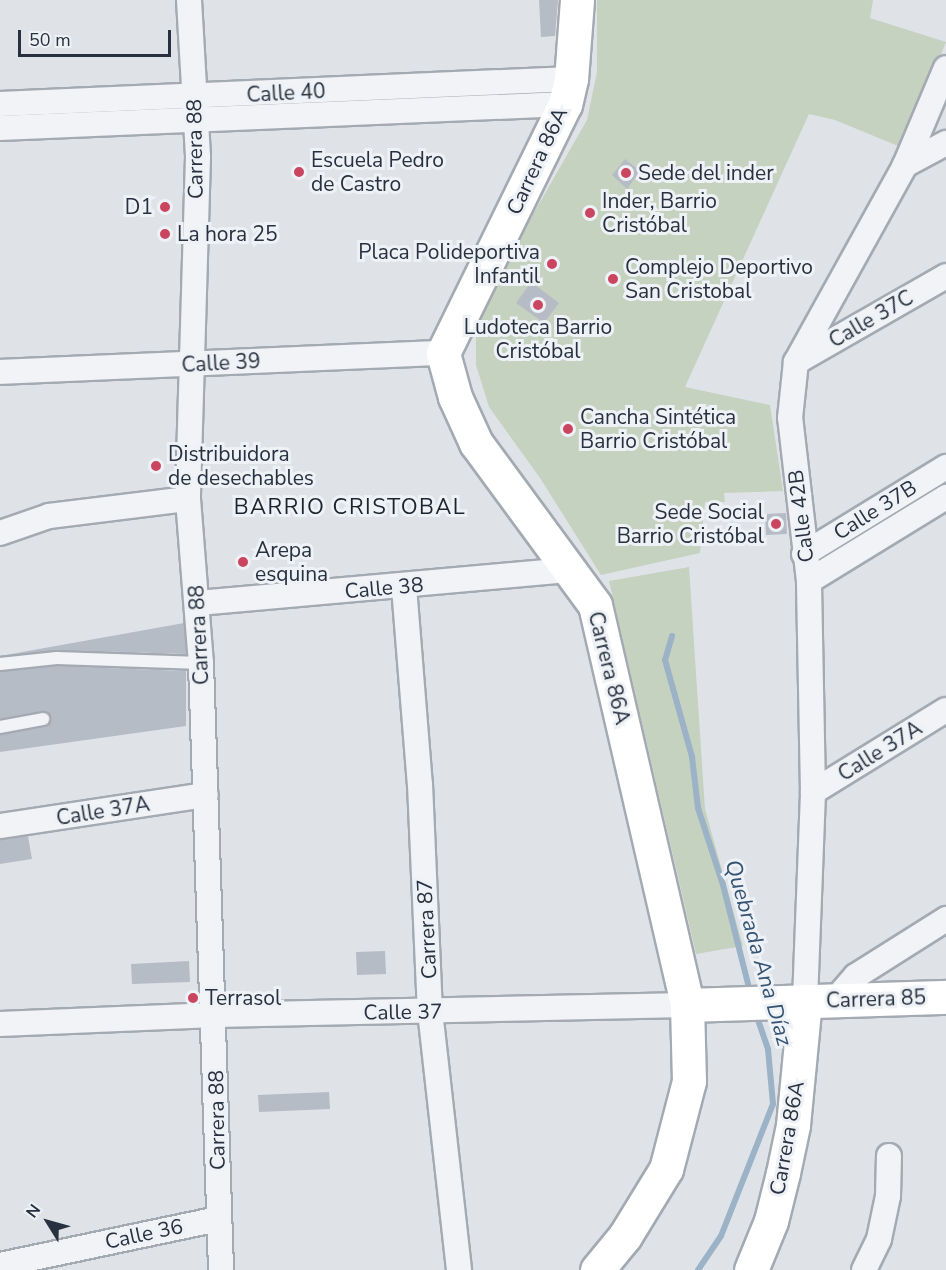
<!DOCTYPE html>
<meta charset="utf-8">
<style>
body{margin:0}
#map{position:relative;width:946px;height:1270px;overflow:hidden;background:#dfe3e8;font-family:"Nunito Sans",sans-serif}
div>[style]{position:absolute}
.green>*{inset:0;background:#c5d2c0}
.stream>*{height:6px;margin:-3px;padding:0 3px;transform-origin:3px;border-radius:3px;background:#9bb2c7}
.building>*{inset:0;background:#b6bcc5}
.roads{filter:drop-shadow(2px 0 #a4aab2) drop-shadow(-2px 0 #a4aab2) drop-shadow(0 2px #a4aab2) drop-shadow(0 -2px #a4aab2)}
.lane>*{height:12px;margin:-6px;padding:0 6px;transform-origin:6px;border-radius:6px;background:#f2f3f6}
.street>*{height:24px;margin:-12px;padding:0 12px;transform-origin:12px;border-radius:12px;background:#f2f3f6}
.secondary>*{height:33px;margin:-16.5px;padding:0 16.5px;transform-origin:16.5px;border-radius:16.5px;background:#fff}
.dots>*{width:16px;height:16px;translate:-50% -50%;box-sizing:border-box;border:3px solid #eef2f6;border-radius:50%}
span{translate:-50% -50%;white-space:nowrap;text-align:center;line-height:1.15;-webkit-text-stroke:6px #eef2f6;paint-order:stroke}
.street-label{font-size:21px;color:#28313f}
.poi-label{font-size:21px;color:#28313f}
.left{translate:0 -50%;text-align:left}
.right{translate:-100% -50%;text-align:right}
.neighbourhood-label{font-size:22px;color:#1b232f;letter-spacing:1.5px}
.water-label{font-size:22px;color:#345271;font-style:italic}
.north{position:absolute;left:18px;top:1192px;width:60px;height:60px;-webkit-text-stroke:4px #eef2f6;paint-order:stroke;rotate:307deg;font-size:16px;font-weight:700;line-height:24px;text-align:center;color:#28313f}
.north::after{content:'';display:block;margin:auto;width:21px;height:27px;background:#28313f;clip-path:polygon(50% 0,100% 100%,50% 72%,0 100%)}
.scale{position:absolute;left:18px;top:30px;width:153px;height:27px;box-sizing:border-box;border:3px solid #28313f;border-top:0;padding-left:8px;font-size:18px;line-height:21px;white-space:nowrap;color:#28313f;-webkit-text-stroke:4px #eef2f6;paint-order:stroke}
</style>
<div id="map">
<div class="green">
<div style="clip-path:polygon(597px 0,873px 0,870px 18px,946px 42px,903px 148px,835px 120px,809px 114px,685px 387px,770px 405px,783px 491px,724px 493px,725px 502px,705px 502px,700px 553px,601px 575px,540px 478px,489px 407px,476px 365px,476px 330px,485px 291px,497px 266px,527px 225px,587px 120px,597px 72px)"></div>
<div style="clip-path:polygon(689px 567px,705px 809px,743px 946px,696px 954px,609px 581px)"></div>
</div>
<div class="stream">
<div style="left:672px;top:636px;width:25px;rotate:106deg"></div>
<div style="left:665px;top:660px;width:101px;rotate:74.4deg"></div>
<div style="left:692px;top:757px;width:51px;rotate:83.3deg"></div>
<div style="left:698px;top:808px;width:81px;rotate:72deg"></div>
<div style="left:723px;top:885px;width:110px;rotate:75.8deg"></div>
<div style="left:698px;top:1270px;width:41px;rotate:-55.9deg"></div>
<div style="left:721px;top:1236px;width:142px;rotate:-68.5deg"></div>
<div style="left:773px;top:1104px;width:55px;rotate:-95.2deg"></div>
<div style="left:768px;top:1049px;width:37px;rotate:-109deg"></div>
</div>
<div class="building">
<div style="clip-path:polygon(539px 0,558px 0,555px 36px,541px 37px)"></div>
<div style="clip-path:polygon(625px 159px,640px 171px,627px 189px,612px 175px)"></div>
<div style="clip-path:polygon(531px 282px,559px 303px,544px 323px,516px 303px)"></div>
<div style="clip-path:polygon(786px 513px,787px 534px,766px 535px,765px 514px)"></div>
<div style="clip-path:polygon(184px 623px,186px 654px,57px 650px,0 656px)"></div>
<div style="clip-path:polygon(57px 666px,186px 671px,186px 726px,0 752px,0 735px,45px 727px,51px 718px,42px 711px,0 719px,0 672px)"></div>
<div style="clip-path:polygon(28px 836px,32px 859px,0 864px,0 840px)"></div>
<div style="clip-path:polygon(385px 951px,386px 974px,357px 975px,356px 952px)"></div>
<div style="clip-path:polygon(189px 961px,190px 982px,132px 984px,131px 964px)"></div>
<div style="clip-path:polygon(329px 1092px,330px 1109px,259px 1112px,258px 1095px)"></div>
</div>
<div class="roads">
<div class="lane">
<div style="left:0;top:664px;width:57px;rotate:-6deg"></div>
<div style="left:57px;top:658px;width:144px;rotate:2deg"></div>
<div style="left:0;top:727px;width:44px;rotate:-10.5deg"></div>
</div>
<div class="street">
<div style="left:189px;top:0;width:157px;rotate:86.7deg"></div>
<div style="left:198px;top:157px;width:342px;rotate:91.7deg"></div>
<div style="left:188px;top:499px;width:165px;rotate:85.5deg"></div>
<div style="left:201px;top:663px;width:607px;rotate:88.11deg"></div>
<div style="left:0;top:104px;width:572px;rotate:-2.51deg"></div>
<div style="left:0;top:128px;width:566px;rotate:-2.43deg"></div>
<div style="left:905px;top:165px;width:47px;rotate:-28.2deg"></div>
<div style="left:796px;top:362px;width:173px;rotate:-29.8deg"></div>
<div style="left:0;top:372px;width:443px;rotate:-2.5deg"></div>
<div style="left:0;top:533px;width:52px;rotate:-19.1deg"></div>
<div style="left:49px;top:516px;width:140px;rotate:-7deg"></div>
<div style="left:804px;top:554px;width:167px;rotate:-31.5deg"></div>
<div style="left:809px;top:581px;width:161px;rotate:-31.5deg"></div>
<div style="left:404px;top:587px;width:198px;rotate:85.4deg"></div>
<div style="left:420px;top:784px;width:227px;rotate:87.5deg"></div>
<div style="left:430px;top:1011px;width:261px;rotate:83.6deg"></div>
<div style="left:199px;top:603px;width:370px;rotate:-5.1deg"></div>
<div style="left:813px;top:792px;width:156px;rotate:-31.7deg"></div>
<div style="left:0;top:826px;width:208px;rotate:-8.6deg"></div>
<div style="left:805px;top:1001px;width:209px;rotate:-87.8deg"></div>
<div style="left:813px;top:792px;width:211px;rotate:-91.1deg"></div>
<div style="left:809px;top:581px;width:164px;rotate:-96.6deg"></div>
<div style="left:790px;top:418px;width:56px;rotate:-83.9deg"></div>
<div style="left:796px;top:362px;width:225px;rotate:-61deg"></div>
<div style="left:905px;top:165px;width:105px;rotate:-67.1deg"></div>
<div style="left:834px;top:1001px;width:33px;rotate:-49deg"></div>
<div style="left:856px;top:976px;width:107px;rotate:-32.3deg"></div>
<div style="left:0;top:1024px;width:215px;rotate:-2.4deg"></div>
<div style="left:215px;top:1015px;width:472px;rotate:-1.2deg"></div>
<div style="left:0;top:1265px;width:223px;rotate:-11.9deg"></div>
<div style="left:864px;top:1270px;width:34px;rotate:-64deg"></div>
<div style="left:879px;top:1239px;width:44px;rotate:-78.2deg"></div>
<div style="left:888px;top:1196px;width:40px;rotate:-88.6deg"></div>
</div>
<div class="secondary">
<div style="left:577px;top:0;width:79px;rotate:94.3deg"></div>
<div style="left:571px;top:79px;width:26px;rotate:103deg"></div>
<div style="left:565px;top:104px;width:277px;rotate:116.1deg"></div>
<div style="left:443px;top:353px;width:46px;rotate:74.7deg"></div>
<div style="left:455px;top:397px;width:51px;rotate:65.5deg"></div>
<div style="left:476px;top:443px;width:201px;rotate:53.7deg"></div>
<div style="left:595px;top:605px;width:410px;rotate:77deg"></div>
<div style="left:687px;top:1005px;width:76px;rotate:88.5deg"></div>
<div style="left:689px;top:1081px;width:91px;rotate:104.6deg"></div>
<div style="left:666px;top:1169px;width:79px;rotate:121.5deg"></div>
<div style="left:625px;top:1236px;width:44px;rotate:129.5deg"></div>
<div style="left:687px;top:1005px;width:259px;rotate:-1.8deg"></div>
<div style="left:751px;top:1270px;width:53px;rotate:-67.8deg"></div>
<div style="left:771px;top:1221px;width:49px;rotate:-76deg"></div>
<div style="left:783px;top:1173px;width:49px;rotate:-78.2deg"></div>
<div style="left:793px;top:1125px;width:125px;rotate:-84.5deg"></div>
</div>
</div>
<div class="dots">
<div style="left:299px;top:172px;background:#ca4660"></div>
<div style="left:626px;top:173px;background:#ca4660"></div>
<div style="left:165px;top:207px;background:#ca4660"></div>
<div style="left:590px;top:213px;background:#ca4660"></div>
<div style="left:165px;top:234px;background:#ca4660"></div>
<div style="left:552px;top:264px;background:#ca4660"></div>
<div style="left:613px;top:279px;background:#ca4660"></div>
<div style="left:538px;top:305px;background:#ca4660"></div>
<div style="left:568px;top:429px;background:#ca4660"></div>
<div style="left:156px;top:466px;background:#ca4660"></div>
<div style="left:776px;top:524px;background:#ca4660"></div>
<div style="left:243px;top:562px;background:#ca4660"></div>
<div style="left:193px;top:998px;background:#ca4660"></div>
</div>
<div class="street-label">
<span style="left:286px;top:93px;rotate:-3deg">Calle 40</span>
<span style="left:195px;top:149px;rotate:-91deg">Carrera 88</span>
<span style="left:537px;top:161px;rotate:-65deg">Carrera 86A</span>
<span style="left:871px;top:319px;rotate:-30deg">Calle 37C</span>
<span style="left:221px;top:363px;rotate:-3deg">Calle 39</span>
<span style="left:875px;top:510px;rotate:-32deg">Calle 37B</span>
<span style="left:801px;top:516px;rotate:-97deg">Calle 42B</span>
<span style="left:384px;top:588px;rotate:-5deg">Calle 38</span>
<span style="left:199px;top:635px;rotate:-93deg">Carrera 88</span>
<span style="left:609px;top:668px;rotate:76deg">Carrera 86A</span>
<span style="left:880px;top:751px;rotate:-32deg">Calle 37A</span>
<span style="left:103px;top:811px;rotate:-9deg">Calle 37A</span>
<span style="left:427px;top:929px;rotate:-93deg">Carrera 87</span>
<span style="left:876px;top:999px;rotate:-2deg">Carrera 85</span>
<span style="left:403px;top:1012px;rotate:-1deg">Calle 37</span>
<span style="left:217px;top:1120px;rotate:-91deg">Carrera 88</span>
<span style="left:787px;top:1138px;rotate:-80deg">Carrera 86A</span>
<span style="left:144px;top:1234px;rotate:-12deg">Calle 36</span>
</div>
<div class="poi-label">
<span class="left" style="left:311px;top:172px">Escuela Pedro<br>de Castro</span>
<span class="left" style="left:638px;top:173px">Sede del inder</span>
<span class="left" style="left:602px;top:213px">Inder, Barrio<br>Cristóbal</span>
<span class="right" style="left:153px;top:207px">D1</span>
<span class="left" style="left:177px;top:234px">La hora 25</span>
<span class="right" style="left:540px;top:264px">Placa Polideportiva<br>Infantil</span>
<span class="left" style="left:625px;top:279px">Complejo Deportivo<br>San Cristobal</span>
<span style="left:538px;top:339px">Ludoteca Barrio<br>Cristóbal</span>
<span class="left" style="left:580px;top:429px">Cancha Sintética<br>Barrio Cristóbal</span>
<span class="left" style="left:168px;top:466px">Distribuidora<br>de desechables</span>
<span class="right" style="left:764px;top:524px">Sede Social<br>Barrio Cristóbal</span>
<span class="left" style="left:255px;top:562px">Arepa<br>esquina</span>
<span class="left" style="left:205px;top:998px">Terrasol</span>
</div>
<div class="neighbourhood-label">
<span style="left:350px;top:508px">BARRIO CRISTOBAL</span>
</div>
<div class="water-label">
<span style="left:758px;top:953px;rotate:74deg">Quebrada Ana Díaz</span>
</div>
<div class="north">N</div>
<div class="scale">50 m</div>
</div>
